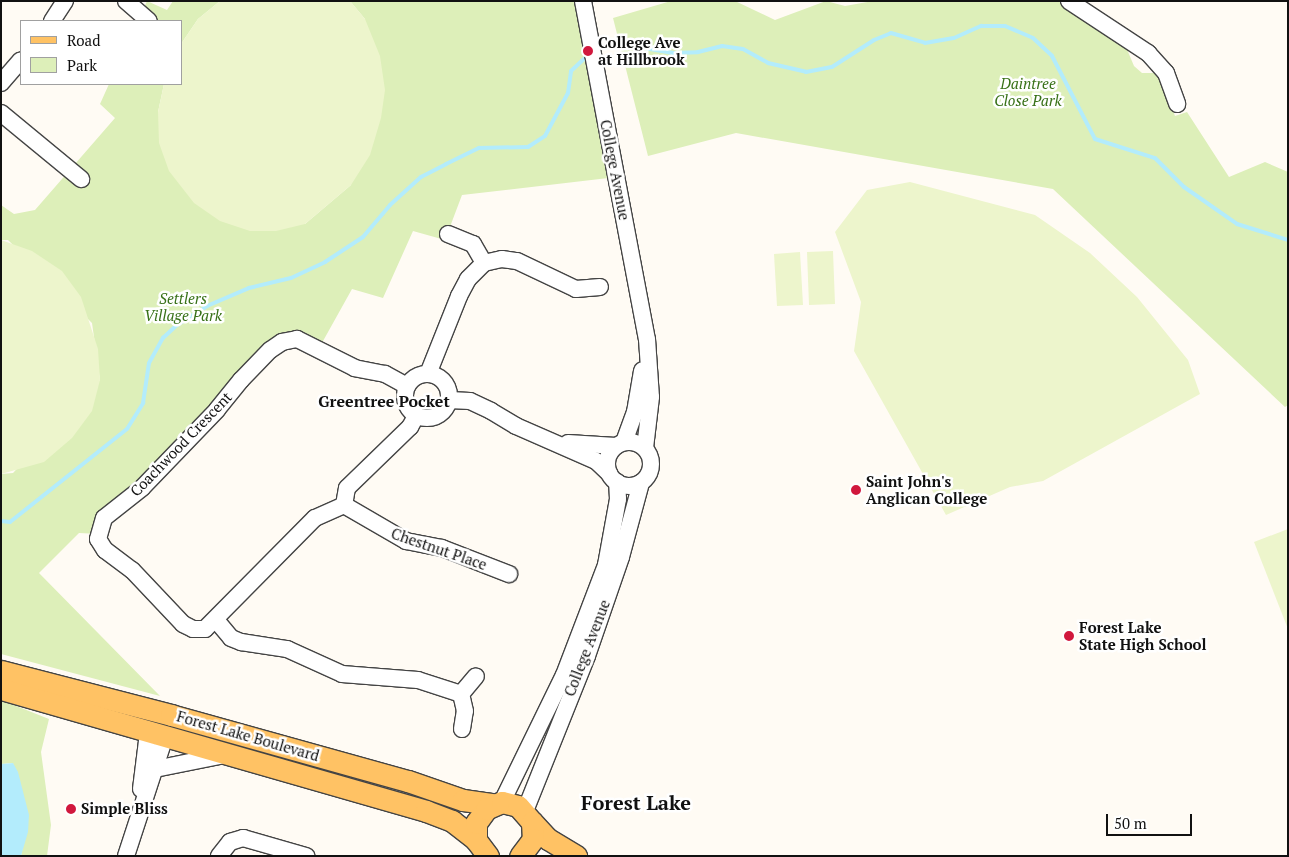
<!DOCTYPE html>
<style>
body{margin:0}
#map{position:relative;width:1289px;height:857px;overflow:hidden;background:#fffbf4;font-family:"PT Serif",serif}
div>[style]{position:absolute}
.green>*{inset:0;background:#ddefb9}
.pitch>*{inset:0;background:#edf5cc}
.water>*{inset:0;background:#b3ecfc}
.stream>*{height:4px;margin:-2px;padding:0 2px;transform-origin:2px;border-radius:2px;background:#b3ecfc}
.roads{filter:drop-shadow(1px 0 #444) drop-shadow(-1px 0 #444) drop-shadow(0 1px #444) drop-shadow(0 -1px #444)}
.minor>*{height:16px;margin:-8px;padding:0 8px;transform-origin:8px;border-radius:8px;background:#fff}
.minor>.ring{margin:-8px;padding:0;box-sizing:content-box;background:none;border:16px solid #fff;border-radius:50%}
.major>*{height:21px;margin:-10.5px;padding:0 10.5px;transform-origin:10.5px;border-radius:10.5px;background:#ffc264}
.dots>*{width:14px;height:14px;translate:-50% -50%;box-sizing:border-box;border:2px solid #fff;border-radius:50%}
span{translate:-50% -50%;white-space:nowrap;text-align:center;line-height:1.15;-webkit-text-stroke:5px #fff;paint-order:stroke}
.poi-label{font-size:15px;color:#111;font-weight:700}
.left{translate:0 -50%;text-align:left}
.park-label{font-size:15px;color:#387118;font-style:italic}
.street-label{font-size:15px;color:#111}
.neighbourhood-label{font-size:16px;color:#111;font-weight:700}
.district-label{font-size:20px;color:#111;font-weight:700}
.frame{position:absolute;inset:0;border:2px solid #111;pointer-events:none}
.legend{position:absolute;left:20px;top:20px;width:162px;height:65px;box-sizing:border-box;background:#fff;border:1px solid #a0a0a0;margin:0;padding:6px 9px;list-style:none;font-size:15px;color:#111}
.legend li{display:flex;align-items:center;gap:10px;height:25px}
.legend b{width:25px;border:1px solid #a0a0a0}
.scale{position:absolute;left:1106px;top:814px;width:86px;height:22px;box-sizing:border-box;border:2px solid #111;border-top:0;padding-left:6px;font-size:15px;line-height:18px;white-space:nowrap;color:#111;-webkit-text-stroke:4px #fff;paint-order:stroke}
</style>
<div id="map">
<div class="green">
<div style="clip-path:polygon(147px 1px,167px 10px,173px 1px,220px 1px,198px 19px,181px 44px,181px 21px,138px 21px)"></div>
<div style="clip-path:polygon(350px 1px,577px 1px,617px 177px,462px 195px,445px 240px,413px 231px,383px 298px,352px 289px,318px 350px,282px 342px,99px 534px,79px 533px,39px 573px,160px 696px,1px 654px,1px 474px,13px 473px,100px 380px,92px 323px,8px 240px,1px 240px,1px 205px,14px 214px,35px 210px,115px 118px,100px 104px,109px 84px,164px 84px,158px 112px,305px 224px,351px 185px,365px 19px)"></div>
<div style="clip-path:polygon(671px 1px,735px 1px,775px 20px,826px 1px,845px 6px,873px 1px,1060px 1px,1066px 9px,1107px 30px,1126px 47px,1134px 66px,1142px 73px,1159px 73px,1175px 116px,1187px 112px,1229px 177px,1265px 162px,1288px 172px,1288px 405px,1285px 407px,1053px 189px,736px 133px,648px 156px,613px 18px)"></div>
<div style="clip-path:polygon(1px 700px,49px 719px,41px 752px,51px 825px,47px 856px,21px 856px,23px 846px,13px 763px,1px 764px)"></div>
</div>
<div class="pitch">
<div style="clip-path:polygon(220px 1px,350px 1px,365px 19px,380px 56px,385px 90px,381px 118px,370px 155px,351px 185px,305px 224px,276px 231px,250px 231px,220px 221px,194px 203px,169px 171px,159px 143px,158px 112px,164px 84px,181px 84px,181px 44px,198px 19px)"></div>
<div style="clip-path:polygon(910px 182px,1035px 215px,1090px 253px,1137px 297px,1188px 360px,1200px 394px,1043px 481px,1010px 487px,946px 515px,854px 351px,861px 302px,835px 232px,867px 190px)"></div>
<div style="clip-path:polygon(1px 240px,32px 251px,62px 271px,81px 297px,98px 349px,100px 380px,92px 411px,72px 438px,44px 462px,1px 474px)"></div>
<div style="clip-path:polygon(833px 251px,835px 304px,809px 305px,807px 252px)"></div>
<div style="clip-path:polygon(800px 252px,803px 305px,777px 306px,774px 254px)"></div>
<div style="clip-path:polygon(1288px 529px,1288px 629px,1254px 542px)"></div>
</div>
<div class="water">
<div style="clip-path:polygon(13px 763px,18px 772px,29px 815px,28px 832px,21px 856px,1px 856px,1px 764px)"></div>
</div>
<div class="stream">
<div style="left:632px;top:46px;width:42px;rotate:9.7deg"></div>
<div style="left:673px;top:53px;width:25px;rotate:-2deg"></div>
<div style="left:698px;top:52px;width:25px;rotate:-14deg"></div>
<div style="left:722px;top:46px;width:21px;rotate:8deg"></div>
<div style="left:743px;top:49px;width:29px;rotate:29deg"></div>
<div style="left:768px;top:63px;width:39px;rotate:13deg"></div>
<div style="left:806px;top:72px;width:26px;rotate:-11deg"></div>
<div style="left:832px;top:67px;width:50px;rotate:-32.7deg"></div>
<div style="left:874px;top:40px;width:18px;rotate:-22deg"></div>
<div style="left:891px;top:33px;width:35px;rotate:16deg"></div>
<div style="left:925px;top:43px;width:29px;rotate:-10deg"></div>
<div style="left:954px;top:38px;width:30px;rotate:-24deg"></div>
<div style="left:981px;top:26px;width:24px"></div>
<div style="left:1005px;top:26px;width:30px;rotate:23deg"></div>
<div style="left:1033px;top:38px;width:26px;rotate:43deg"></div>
<div style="left:1052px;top:56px;width:93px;rotate:62.6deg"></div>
<div style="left:1095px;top:139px;width:63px;rotate:17.6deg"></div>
<div style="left:1155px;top:158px;width:41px;rotate:45deg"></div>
<div style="left:1184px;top:187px;width:65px;rotate:34.9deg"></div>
<div style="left:1237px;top:224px;width:53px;rotate:17.4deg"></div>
<div style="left:1px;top:521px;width:9px;rotate:6deg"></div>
<div style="left:10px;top:522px;width:149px;rotate:-38.5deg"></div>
<div style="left:127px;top:429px;width:31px;rotate:-58deg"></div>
<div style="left:143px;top:403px;width:40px;rotate:-81.5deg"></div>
<div style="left:149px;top:363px;width:29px;rotate:-61deg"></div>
<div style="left:163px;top:338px;width:19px;rotate:-43deg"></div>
<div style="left:177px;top:325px;width:36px;rotate:-32deg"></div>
<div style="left:207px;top:306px;width:46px;rotate:-23.2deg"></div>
<div style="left:249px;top:288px;width:43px;rotate:-13.4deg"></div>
<div style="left:291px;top:278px;width:38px;rotate:-25deg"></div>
<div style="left:325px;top:262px;width:45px;rotate:-33.3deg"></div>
<div style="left:363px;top:237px;width:42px;rotate:-49.8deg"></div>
<div style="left:390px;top:205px;width:42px;rotate:-42.1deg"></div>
<div style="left:421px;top:177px;width:28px;rotate:-27deg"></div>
<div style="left:446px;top:164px;width:37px;rotate:-26deg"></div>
<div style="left:479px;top:148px;width:49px;rotate:-1.2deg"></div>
<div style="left:528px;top:147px;width:20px;rotate:-33deg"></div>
<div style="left:545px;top:136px;width:49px;rotate:-61.9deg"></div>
<div style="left:568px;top:93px;width:22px;rotate:-82deg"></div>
<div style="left:571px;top:71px;width:19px;rotate:-43deg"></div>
</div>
<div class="roads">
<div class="minor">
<div style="left:126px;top:1px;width:30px;rotate:41deg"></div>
<div style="left:583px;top:1px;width:344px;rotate:79.3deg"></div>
<div style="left:647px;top:339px;width:58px;rotate:86.1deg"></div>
<div style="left:651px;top:397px;width:51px;rotate:96.7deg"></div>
<div style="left:1069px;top:1px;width:95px;rotate:33.4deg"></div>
<div style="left:1148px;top:53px;width:27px;rotate:48deg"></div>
<div style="left:1166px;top:73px;width:33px;rotate:70deg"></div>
<div style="left:52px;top:21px;width:24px;rotate:-57deg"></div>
<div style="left:1px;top:83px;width:30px;rotate:-49deg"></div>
<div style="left:1px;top:113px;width:104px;rotate:39.5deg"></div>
<div style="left:448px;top:234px;width:27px;rotate:22deg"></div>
<div style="left:473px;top:244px;width:22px;rotate:60deg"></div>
<div class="ring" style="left:405px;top:374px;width:28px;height:28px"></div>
<div style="left:428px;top:374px;width:84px;rotate:-68.3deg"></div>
<div style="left:459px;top:296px;width:19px;rotate:-62deg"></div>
<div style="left:468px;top:279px;width:23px;rotate:-45deg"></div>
<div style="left:484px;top:263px;width:18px;rotate:-13deg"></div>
<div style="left:502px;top:259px;width:15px;rotate:8deg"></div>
<div style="left:517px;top:261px;width:65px;rotate:25.4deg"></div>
<div style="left:576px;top:289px;width:24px;rotate:-5deg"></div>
<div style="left:407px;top:386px;width:25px;rotate:-151deg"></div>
<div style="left:385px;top:374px;width:31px;rotate:-169deg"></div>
<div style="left:355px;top:368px;width:65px;rotate:-153.4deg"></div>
<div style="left:297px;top:339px;width:15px;rotate:169deg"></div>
<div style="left:282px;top:342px;width:14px;rotate:146deg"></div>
<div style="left:270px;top:350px;width:42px;rotate:134deg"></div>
<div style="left:241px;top:380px;width:38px;rotate:129deg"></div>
<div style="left:217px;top:410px;width:108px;rotate:133.9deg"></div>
<div style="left:142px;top:488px;width:48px;rotate:141.7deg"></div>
<div style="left:104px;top:518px;width:22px;rotate:106deg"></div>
<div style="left:98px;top:539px;width:13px;rotate:58deg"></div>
<div style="left:105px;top:550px;width:34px;rotate:37deg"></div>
<div style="left:132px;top:570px;width:74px;rotate:46.6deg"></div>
<div style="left:183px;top:624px;width:11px;rotate:27deg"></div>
<div style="left:193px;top:629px;width:12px"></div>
<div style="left:205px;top:629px;width:156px;rotate:-45.3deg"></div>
<div style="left:315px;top:518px;width:32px;rotate:-24deg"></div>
<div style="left:344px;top:505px;width:17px;rotate:-80deg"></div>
<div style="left:347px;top:488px;width:88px;rotate:-44.1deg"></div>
<div style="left:410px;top:427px;width:13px;rotate:-61deg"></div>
<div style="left:449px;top:400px;width:21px;rotate:3deg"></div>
<div style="left:470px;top:401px;width:23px;rotate:25deg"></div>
<div style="left:491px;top:411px;width:29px;rotate:31deg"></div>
<div style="left:516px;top:426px;width:87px;rotate:23.6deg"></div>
<div style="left:596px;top:461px;width:18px;rotate:43deg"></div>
<div class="ring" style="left:607px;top:442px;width:28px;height:28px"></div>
<div style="left:624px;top:442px;width:32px;rotate:-70deg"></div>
<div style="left:635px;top:412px;width:42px;rotate:-80.3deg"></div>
<div style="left:568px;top:443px;width:48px;rotate:3.6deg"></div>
<div style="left:344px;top:505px;width:72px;rotate:30.1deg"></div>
<div style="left:406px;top:541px;width:37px;rotate:11deg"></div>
<div style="left:442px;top:548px;width:72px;rotate:21.2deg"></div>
<div style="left:216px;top:620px;width:23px;rotate:50deg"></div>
<div style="left:231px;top:638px;width:11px;rotate:22deg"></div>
<div style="left:241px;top:642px;width:47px;rotate:8.7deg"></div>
<div style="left:287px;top:649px;width:60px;rotate:24.4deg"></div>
<div style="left:342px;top:674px;width:76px;rotate:4.5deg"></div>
<div style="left:418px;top:680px;width:45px;rotate:18deg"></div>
<div style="left:462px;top:729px;width:18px;rotate:-81deg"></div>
<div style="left:465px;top:711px;width:17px;rotate:-103deg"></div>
<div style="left:461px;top:694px;width:23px;rotate:-50deg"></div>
<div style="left:155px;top:769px;width:70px;rotate:-11.5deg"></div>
<div style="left:141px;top:789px;width:56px;rotate:-82.9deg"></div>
<div style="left:502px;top:802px;width:141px;rotate:-64deg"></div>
<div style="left:564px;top:675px;width:118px;rotate:-69.1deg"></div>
<div style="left:606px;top:565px;width:67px;rotate:-79.7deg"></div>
<div style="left:618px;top:499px;width:17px;rotate:-93deg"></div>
<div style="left:525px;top:811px;width:167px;rotate:-68.2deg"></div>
<div style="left:587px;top:656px;width:105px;rotate:-71deg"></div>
<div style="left:621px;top:557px;width:77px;rotate:-74.9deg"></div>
<div style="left:126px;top:856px;width:125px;rotate:-71.9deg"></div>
<div style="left:219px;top:856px;width:18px;rotate:-52deg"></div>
<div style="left:230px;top:842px;width:14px;rotate:-17deg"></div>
<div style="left:243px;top:838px;width:66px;rotate:15.9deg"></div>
</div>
<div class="major">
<div style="left:1px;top:671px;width:176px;rotate:14.5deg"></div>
<div style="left:171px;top:715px;width:246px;rotate:15.6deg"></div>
<div style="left:408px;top:781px;width:58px;rotate:19.1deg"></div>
<div style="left:463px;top:800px;width:30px;rotate:8deg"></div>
<div style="left:1px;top:689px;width:442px;rotate:16deg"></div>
<div style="left:426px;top:811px;width:28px;rotate:21deg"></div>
<div style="left:452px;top:821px;width:31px;rotate:38deg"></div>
<div style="left:532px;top:822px;width:23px;rotate:47deg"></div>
<div style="left:548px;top:839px;width:33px;rotate:31deg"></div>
<div style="left:488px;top:856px;width:20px;rotate:-127deg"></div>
<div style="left:476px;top:840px;width:17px;rotate:-90deg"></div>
<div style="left:476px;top:823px;width:17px;rotate:-54deg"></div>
<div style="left:486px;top:809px;width:17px;rotate:-24deg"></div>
<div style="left:502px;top:802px;width:16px;rotate:14deg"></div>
<div style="left:518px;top:806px;width:21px;rotate:49deg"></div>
<div style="left:532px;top:822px;width:17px;rotate:87deg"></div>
<div style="left:533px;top:839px;width:21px;rotate:127deg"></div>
</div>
</div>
<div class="dots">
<div style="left:588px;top:51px;background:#d1183d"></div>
<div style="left:856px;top:490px;background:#d1183d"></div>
<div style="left:1069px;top:636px;background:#d1183d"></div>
<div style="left:71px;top:809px;background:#d1183d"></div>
</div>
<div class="poi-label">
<span class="left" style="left:598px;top:51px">College Ave<br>at Hillbrook</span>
<span class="left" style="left:866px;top:490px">Saint John's<br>Anglican College</span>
<span class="left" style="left:1079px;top:636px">Forest Lake<br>State High School</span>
<span class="left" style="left:81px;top:809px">Simple Bliss</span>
</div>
<div class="park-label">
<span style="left:1028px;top:92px">Daintree<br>Close Park</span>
<span style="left:183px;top:307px">Settlers<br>Village Park</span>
</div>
<div class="street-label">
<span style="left:615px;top:170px;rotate:79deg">College Avenue</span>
<span style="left:181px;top:444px;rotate:-46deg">Coachwood Crescent</span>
<span style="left:439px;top:549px;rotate:19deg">Chestnut Place</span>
<span style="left:587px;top:648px;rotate:-69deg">College Avenue</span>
<span style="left:248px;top:736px;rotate:16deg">Forest Lake Boulevard</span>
</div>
<div class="neighbourhood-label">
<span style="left:384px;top:401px">Greentree Pocket</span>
</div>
<div class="district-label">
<span style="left:636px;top:802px">Forest Lake</span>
</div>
<div class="frame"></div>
<ul class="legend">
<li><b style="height:6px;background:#ffc264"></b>Road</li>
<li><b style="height:14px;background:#ddefb9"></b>Park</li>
</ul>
<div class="scale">50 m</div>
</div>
